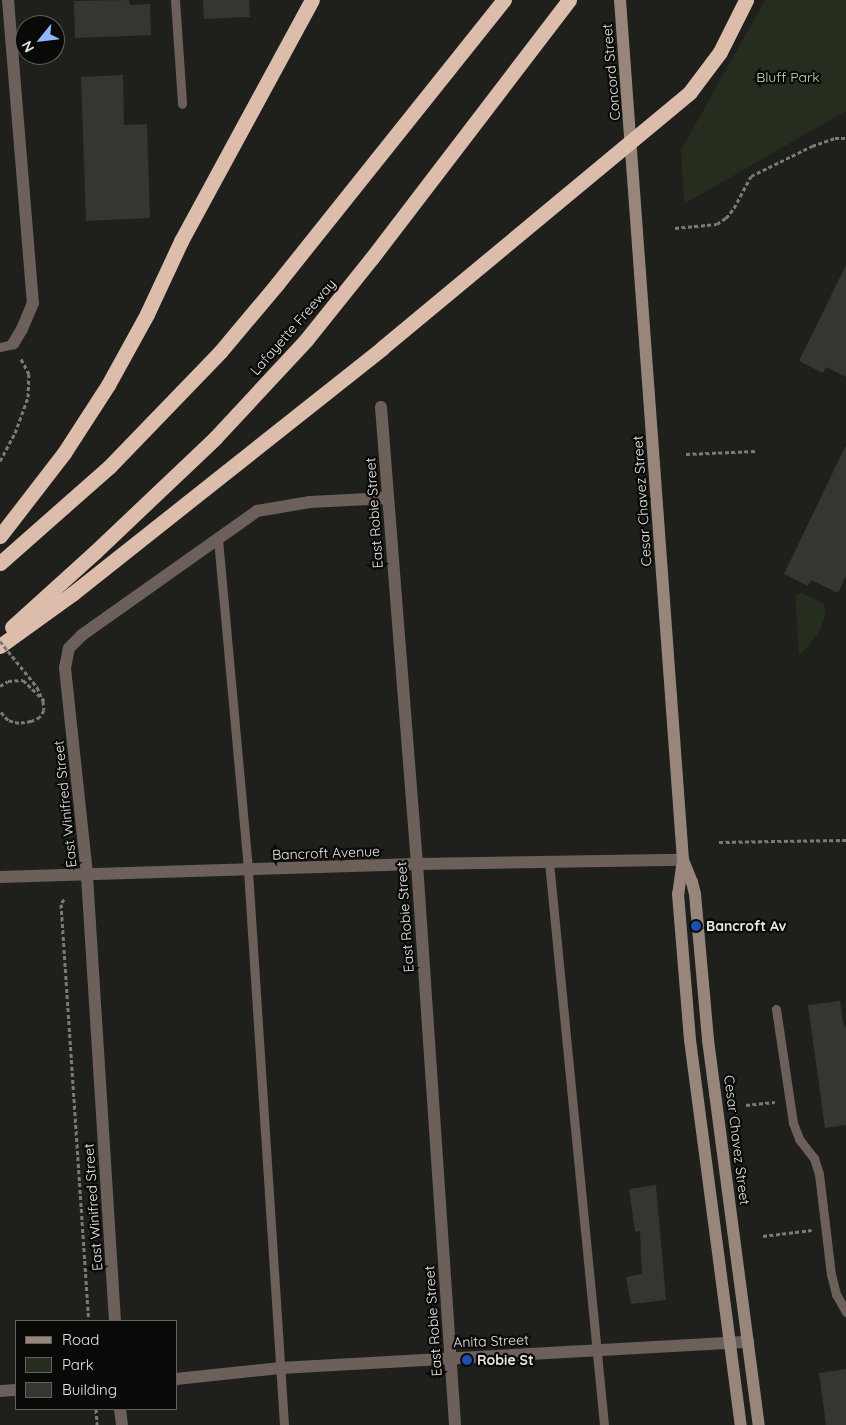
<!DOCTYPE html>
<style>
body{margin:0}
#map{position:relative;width:846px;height:1425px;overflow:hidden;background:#1f1f1c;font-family:Quicksand,sans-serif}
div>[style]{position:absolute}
.green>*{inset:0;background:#252d1f}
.building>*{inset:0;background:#373532}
.path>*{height:3px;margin-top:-1.5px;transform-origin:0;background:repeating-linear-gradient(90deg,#7a7a77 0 4px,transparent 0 6.5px)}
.lane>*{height:9px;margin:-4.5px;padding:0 4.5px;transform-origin:4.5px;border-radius:4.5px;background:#6d605a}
.street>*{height:12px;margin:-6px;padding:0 6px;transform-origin:6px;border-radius:6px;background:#6d605a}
.secondary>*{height:12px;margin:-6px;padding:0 6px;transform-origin:6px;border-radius:6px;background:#99867b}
.highway>*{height:15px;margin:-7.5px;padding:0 7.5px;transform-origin:7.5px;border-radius:7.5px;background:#dcbdac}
.path-bridge>*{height:3px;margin-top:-1.5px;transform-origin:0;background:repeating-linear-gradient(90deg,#7a7a77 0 4px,transparent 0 6.5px)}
.dots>*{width:14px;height:14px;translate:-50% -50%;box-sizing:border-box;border:2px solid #090908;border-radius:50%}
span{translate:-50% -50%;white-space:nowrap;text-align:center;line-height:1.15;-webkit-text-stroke:4.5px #090908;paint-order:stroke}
.street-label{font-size:14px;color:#e7e6e4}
.park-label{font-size:14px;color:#bedcac}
.poi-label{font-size:14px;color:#e7e6e4;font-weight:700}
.left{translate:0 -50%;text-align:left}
.legend{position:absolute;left:15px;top:1320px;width:162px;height:90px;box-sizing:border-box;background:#090908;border:1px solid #626160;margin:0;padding:6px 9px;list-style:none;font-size:15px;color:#e7e6e4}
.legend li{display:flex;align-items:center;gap:10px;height:25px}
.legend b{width:25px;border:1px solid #626160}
.north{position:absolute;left:15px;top:15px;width:50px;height:50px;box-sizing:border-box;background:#090908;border:1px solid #626160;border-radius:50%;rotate:241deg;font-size:14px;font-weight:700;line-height:20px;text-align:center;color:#e7e6e4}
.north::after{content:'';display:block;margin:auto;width:18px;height:22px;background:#90b8fd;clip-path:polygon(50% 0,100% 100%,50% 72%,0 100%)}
</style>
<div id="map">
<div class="green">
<div style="clip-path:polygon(765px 0,846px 0,846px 111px,684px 204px,681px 150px)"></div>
<div style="clip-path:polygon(801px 593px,823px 603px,826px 611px,819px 633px,803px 652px,799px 654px,795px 595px)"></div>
</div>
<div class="building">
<div style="clip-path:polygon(129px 0,130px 5px,150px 4px,151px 35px,75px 38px,74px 1px)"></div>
<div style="clip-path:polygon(203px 0,249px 0,250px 17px,204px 19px)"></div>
<div style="clip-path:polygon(123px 75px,124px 125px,147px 124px,150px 218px,86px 221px,81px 77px)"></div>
<div style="clip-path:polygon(846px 265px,846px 377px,826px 367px,823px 373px,799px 361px)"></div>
<div style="clip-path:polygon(846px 445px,846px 576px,838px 593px,811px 580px,808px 586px,784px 574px)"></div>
<div style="clip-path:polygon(840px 1001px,844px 1027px,846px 1027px,846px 1125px,825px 1128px,808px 1005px)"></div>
<div style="clip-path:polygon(656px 1185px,666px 1300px,631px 1304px,626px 1277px,642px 1274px,640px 1231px,635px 1232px,629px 1189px)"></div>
<div style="clip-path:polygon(846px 1369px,846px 1425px,826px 1425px,819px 1373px)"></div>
</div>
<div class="path">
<div style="left:675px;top:228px;width:42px;rotate:-5.4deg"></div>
<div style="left:717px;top:224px;width:11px;rotate:-34deg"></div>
<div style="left:726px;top:218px;width:13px;rotate:-51deg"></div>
<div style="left:734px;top:208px;width:36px;rotate:-62deg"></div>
<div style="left:751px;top:176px;width:68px;rotate:-26.2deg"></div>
<div style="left:812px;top:146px;width:24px;rotate:-19deg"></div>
<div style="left:835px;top:138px;width:11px"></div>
<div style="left:686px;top:454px;width:70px;rotate:-2.5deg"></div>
<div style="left:0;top:461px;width:32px;rotate:-62deg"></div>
<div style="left:15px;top:433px;width:38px;rotate:-70deg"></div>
<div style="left:28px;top:397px;width:23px;rotate:-88deg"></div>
<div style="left:29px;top:374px;width:19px;rotate:-118deg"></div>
<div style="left:0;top:686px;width:9px;rotate:-32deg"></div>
<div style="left:8px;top:681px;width:15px;rotate:-4deg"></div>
<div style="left:23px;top:680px;width:30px;rotate:44deg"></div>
<div style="left:719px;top:842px;width:127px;rotate:-0.9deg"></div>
<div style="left:64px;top:899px;width:6px;rotate:121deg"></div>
<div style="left:61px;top:904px;width:418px;rotate:86.2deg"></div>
<div style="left:746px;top:1105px;width:29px;rotate:-6deg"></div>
<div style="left:763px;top:1236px;width:49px;rotate:-7deg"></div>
<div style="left:96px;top:1409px;width:16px;rotate:86deg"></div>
</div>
<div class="lane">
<div style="left:175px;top:0;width:104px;rotate:86.1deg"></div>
<div style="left:0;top:347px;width:13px;rotate:-13deg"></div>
<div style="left:218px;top:539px;width:333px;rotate:84.8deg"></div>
<div style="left:248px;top:871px;width:555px;rotate:86.28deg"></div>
<div style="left:549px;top:862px;width:566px;rotate:84.42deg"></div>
<div style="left:776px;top:1009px;width:115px;rotate:81.5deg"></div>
<div style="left:793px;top:1123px;width:17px;rotate:69deg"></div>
<div style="left:799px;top:1139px;width:24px;rotate:52deg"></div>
<div style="left:814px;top:1158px;width:17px;rotate:73deg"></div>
<div style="left:819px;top:1174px;width:101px;rotate:83.2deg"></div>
<div style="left:831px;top:1274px;width:21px;rotate:76deg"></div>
<div style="left:836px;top:1294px;width:21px;rotate:61deg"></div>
</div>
<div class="street">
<div style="left:8px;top:0;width:304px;rotate:85.3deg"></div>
<div style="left:33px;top:303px;width:28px;rotate:113deg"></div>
<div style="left:22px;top:329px;width:17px;rotate:121deg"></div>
<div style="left:381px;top:407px;width:458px;rotate:85.5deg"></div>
<div style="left:417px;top:864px;width:562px;rotate:86.12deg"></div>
<div style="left:0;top:877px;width:417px;rotate:-1.8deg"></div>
<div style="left:417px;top:864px;width:266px;rotate:-0.9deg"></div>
<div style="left:115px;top:1321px;width:448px;rotate:-93.6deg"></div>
<div style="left:87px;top:874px;width:207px;rotate:-96.1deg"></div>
<div style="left:65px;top:668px;width:20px;rotate:-79deg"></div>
<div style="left:69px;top:648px;width:18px;rotate:-45deg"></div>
<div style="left:82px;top:635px;width:214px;rotate:-35.3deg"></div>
<div style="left:257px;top:511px;width:54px;rotate:-9.6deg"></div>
<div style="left:310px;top:502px;width:77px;rotate:-3deg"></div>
<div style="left:176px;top:1379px;width:105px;rotate:-6deg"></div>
<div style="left:280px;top:1368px;width:469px;rotate:-3.2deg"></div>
<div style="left:0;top:1391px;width:16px;rotate:-4deg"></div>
<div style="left:120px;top:1409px;width:16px;rotate:83deg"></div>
</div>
<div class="secondary">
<div style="left:620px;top:0;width:862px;rotate:85.81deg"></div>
<div style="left:683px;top:860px;width:34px;rotate:98deg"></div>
<div style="left:678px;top:894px;width:146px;rotate:85.3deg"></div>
<div style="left:690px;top:1040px;width:388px;rotate:82.5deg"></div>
<div style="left:683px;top:860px;width:24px;rotate:68deg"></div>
<div style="left:692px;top:882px;width:12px;rotate:76deg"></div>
<div style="left:695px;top:894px;width:147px;rotate:84.9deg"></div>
<div style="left:708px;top:1040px;width:388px;rotate:82.5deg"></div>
</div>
<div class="highway">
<div style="left:0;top:536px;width:105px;rotate:-52.4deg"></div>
<div style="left:64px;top:453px;width:81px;rotate:-57.1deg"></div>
<div style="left:108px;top:385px;width:81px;rotate:-61.2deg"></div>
<div style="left:147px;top:314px;width:81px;rotate:-65deg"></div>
<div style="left:181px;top:241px;width:274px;rotate:-61.5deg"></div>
<div style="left:0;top:563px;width:145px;rotate:-41.4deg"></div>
<div style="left:109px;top:467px;width:160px;rotate:-46deg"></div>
<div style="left:220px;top:352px;width:89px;rotate:-50deg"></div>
<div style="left:277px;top:284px;width:364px;rotate:-51.4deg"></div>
<div style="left:12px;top:627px;width:112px;rotate:-42.1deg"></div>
<div style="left:95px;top:552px;width:166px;rotate:-43.5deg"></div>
<div style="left:215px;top:438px;width:134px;rotate:-47.1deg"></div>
<div style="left:306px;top:340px;width:104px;rotate:-51.3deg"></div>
<div style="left:371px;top:259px;width:326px;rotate:-52.6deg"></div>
<div style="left:0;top:646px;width:89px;rotate:-35.8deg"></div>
<div style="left:72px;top:594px;width:396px;rotate:-38.4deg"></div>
<div style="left:382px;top:348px;width:400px;rotate:-39.7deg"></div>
<div style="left:690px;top:92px;width:50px;rotate:-53.1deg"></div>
<div style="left:720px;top:52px;width:58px;rotate:-63.4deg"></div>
</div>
<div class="path-bridge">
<div style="left:0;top:641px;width:59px;rotate:51.2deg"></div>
<div style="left:37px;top:687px;width:15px;rotate:67deg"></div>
<div style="left:43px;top:701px;width:9px;rotate:84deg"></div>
<div style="left:44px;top:710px;width:8px;rotate:120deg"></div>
<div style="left:40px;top:717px;width:10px;rotate:156deg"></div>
<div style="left:31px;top:721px;width:12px;rotate:171deg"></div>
<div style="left:19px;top:723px;width:11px;rotate:-165deg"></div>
<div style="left:8px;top:720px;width:12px;rotate:-132deg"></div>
</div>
<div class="dots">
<div style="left:696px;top:926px;background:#1a4fb4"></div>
<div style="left:467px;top:1360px;background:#1a4fb4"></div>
</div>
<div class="street-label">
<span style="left:611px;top:72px;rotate:-95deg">Concord Street</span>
<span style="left:293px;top:327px;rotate:-49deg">Lafayette Freeway</span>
<span style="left:642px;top:501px;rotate:-94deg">Cesar Chavez Street</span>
<span style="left:374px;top:513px;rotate:-94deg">East Robie Street</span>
<span style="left:65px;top:804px;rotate:-96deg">East Winifred Street</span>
<span style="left:326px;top:853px;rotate:-2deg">Bancroft Avenue</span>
<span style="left:405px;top:917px;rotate:-94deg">East Robie Street</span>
<span style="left:737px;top:1140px;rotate:83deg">Cesar Chavez Street</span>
<span style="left:93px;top:1207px;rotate:-94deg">East Winifred Street</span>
<span style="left:433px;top:1321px;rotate:-94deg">East Robie Street</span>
<span style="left:491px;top:1341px;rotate:-2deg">Anita Street</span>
</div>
<div class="park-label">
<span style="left:788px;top:77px">Bluff Park</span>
</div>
<div class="poi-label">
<span class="left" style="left:706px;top:926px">Bancroft Av</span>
<span class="left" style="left:477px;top:1360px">Robie St</span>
</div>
<ul class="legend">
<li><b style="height:6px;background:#99867b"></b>Road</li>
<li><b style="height:14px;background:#252d1f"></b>Park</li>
<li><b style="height:14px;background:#373532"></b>Building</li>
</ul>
<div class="north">N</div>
</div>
